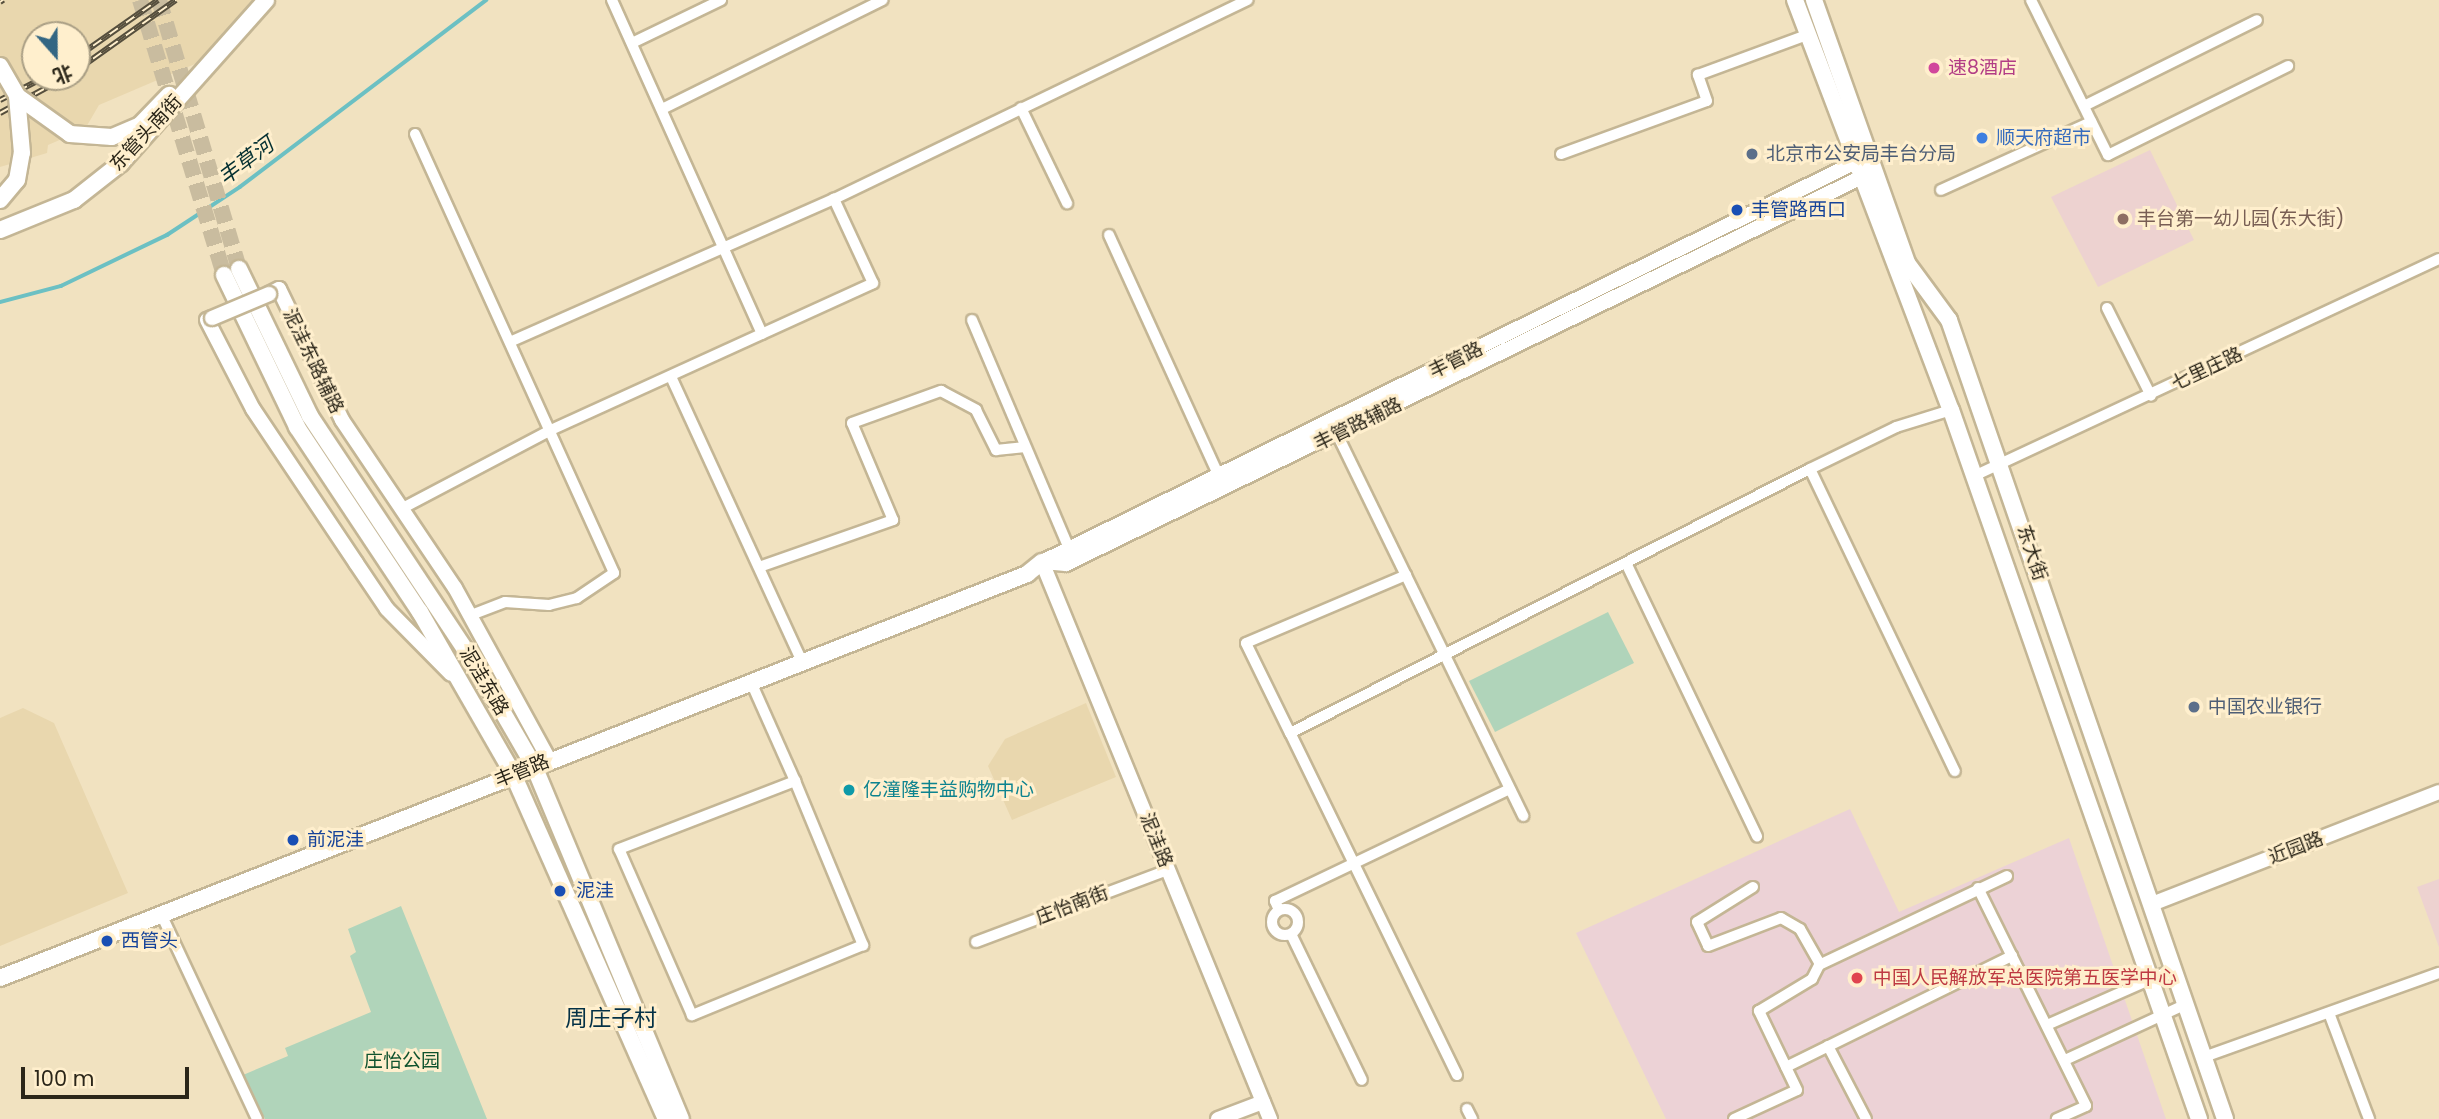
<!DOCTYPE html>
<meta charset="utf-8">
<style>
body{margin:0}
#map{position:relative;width:2439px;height:1119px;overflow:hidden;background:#f1e2c0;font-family:Poppins,"Noto Sans SC",sans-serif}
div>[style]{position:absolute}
.built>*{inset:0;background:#e9d7ae}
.education>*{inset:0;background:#edd2d0}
.medical>*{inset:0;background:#ecd2d6}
.green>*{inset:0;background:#b0d4ba}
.stream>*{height:3.5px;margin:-1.75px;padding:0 1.75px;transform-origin:1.75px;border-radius:1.75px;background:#6cc0c3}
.secondary-tunnel>*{height:16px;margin-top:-8px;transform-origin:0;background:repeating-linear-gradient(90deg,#c9bc9f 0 16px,transparent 0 24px)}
.roads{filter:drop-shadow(2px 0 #c4b695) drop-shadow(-2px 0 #c4b695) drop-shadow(0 2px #c4b695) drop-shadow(0 -2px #c4b695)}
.minor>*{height:10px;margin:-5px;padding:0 5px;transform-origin:5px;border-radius:5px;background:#fff}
.minor>.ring{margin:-5px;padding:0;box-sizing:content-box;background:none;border:10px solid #fff;border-radius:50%}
.tertiary>*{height:14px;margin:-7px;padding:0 7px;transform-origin:7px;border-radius:7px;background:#fff}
.secondary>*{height:16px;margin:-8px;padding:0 8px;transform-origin:8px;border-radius:8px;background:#fff}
.rail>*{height:6px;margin-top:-3px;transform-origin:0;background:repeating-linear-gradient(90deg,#ffefcd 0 10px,#554e3d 0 20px);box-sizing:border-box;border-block:2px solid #554e3d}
.bridges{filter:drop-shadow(2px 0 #c4b695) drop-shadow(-2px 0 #c4b695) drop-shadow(0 2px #c4b695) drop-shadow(0 -2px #c4b695)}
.tertiary-bridge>*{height:14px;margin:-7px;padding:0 7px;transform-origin:7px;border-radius:7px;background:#fff}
.secondary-bridge>*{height:16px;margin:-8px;padding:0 8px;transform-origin:8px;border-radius:8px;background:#fff}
.dots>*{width:19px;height:19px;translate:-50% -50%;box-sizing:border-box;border:4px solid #ffefcd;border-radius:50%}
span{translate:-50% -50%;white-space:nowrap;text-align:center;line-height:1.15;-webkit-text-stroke:6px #ffefcd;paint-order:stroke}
.hotel-label{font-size:19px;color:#b23c85}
.left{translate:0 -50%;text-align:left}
.street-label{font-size:19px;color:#2b2619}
.shop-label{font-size:19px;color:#366cbe}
.service-label{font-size:19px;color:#4e5e75}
.transit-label{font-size:19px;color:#164399}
.education-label{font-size:19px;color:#785e54}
.culture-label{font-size:19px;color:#0d838f}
.health-label{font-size:19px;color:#be3a42}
.park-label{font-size:19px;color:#0f532e}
.water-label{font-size:21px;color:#043032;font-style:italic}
.quarter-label{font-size:23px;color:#043146}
.north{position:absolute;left:21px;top:21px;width:70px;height:70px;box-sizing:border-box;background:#ffefcd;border:2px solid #aa9f85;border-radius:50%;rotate:159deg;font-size:19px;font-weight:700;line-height:28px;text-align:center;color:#2b2619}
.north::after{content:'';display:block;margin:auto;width:24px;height:32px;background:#336683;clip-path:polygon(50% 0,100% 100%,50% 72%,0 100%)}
.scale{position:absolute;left:21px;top:1067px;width:168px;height:32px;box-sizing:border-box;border:4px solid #2b2619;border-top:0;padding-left:9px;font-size:21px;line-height:24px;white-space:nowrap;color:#2b2619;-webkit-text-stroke:5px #ffefcd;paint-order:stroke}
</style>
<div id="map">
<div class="built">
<div style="clip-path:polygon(evenodd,0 0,257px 0,195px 64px,99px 105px,85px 129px,48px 145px,47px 153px,0 167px,0 0,35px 35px,77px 35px,77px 77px,35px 77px,35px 35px)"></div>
<div style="clip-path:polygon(1086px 703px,1116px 777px,1012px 820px,988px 766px,1005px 739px)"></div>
<div style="clip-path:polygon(23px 708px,54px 723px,128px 893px,0 946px,0 718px)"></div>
</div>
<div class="education">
<div style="clip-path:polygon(2150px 150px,2194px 240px,2098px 287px,2051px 197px)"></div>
<div style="clip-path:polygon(2439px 879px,2439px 947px,2417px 887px)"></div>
</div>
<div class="medical">
<div style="clip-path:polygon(1850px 809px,1899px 912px,2069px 838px,2166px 1119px,1666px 1119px,1576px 933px)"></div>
</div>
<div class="green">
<div style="clip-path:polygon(1608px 612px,1634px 663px,1495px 732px,1469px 681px)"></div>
<div style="clip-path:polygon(401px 906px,487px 1119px,265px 1119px,243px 1075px,288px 1056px,285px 1048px,371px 1012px,350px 956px,356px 952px,348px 929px)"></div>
</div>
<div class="stream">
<div style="left:0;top:302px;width:63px;rotate:-14.7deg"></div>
<div style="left:61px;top:286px;width:118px;rotate:-25.7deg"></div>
<div style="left:167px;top:235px;width:87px;rotate:-33.3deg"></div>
<div style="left:240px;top:187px;width:309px;rotate:-37.2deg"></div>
</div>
<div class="secondary-tunnel">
<div style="left:140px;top:0;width:288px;rotate:73deg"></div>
<div style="left:159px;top:0;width:281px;rotate:73.4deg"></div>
</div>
<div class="roads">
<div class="minor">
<div style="left:612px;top:0;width:366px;rotate:65.8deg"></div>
<div style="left:2031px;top:0;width:173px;rotate:63.6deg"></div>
<div style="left:2108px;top:155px;width:201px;rotate:-26.3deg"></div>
<div style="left:632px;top:43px;width:99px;rotate:-25.8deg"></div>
<div style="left:2084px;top:106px;width:193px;rotate:-26.4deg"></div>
<div style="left:1021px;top:108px;width:106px;rotate:64.2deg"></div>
<div style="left:662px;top:109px;width:246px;rotate:-26.3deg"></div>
<div style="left:415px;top:134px;width:482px;rotate:65.6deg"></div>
<div style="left:614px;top:573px;width:45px;rotate:146deg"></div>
<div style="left:577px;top:598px;width:29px;rotate:166deg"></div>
<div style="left:549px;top:605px;width:44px;rotate:-176.1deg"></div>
<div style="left:505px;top:602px;width:31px;rotate:159deg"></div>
<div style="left:1561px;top:154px;width:155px;rotate:-20deg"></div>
<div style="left:1707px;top:101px;width:28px;rotate:-109deg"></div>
<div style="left:1698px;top:75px;width:116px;rotate:-20.2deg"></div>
<div style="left:1941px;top:190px;width:165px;rotate:-24.4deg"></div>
<div style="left:1109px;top:235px;width:265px;rotate:65.5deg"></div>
<div style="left:2107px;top:308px;width:98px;rotate:63.4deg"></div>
<div style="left:972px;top:320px;width:249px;rotate:67deg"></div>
<div style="left:512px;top:341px;width:352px;rotate:-23.8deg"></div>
<div style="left:834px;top:199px;width:459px;rotate:-25.7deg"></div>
<div style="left:672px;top:379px;width:311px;rotate:65.3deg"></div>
<div style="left:1337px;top:434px;width:425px;rotate:64deg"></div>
<div style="left:1810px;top:469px;width:335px;rotate:64.4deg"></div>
<div style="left:1974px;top:476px;width:513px;rotate:-25.02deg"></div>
<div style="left:401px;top:509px;width:170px;rotate:-27.8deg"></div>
<div style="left:551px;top:430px;width:354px;rotate:-24.5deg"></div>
<div style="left:873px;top:283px;width:93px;rotate:-114.9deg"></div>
<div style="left:1627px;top:565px;width:301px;rotate:64.4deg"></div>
<div style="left:762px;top:566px;width:139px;rotate:-19.3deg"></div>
<div style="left:893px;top:520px;width:105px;rotate:-112.9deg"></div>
<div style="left:852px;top:423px;width:95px;rotate:-19.8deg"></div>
<div style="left:941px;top:391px;width:40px;rotate:28deg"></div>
<div style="left:976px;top:410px;width:45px;rotate:63.4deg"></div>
<div style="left:996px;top:450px;width:27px;rotate:-6deg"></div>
<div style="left:751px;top:682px;width:108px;rotate:66deg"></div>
<div style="left:795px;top:781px;width:178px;rotate:67.5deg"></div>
<div style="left:863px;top:945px;width:185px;rotate:157.7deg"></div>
<div style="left:692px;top:1015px;width:181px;rotate:-113.7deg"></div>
<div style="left:619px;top:849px;width:189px;rotate:-21.1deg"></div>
<div style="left:1290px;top:733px;width:100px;rotate:-116.1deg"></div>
<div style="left:1246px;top:643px;width:174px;rotate:-23deg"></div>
<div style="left:1753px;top:887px;width:66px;rotate:148deg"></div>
<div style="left:1697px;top:922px;width:26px;rotate:65deg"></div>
<div style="left:1708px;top:946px;width:78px;rotate:-21deg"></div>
<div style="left:1781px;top:918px;width:22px;rotate:30deg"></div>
<div style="left:1800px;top:929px;width:40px;rotate:60.3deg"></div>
<div style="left:1978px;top:888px;width:243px;rotate:63.6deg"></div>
<div style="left:2086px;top:1106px;width:32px;rotate:156deg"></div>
<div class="ring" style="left:1272px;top:909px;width:16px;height:16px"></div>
<div style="left:1279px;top:910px;width:10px;rotate:-114deg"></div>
<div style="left:1275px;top:901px;width:260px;rotate:-25.5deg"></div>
<div style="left:161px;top:914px;width:226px;rotate:64.9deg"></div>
<div style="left:1291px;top:934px;width:162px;rotate:64.1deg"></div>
<div style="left:976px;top:942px;width:205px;rotate:-20.6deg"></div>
<div style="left:2329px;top:1013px;width:113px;rotate:69.3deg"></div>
<div style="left:2047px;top:1025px;width:139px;rotate:-23.8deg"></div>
<div style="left:1828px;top:1046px;width:82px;rotate:62.5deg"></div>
<div style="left:2204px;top:1057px;width:250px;rotate:-19.7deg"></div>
<div style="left:2065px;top:1060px;width:133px;rotate:-24.8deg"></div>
<div style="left:1786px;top:1067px;width:252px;rotate:-26.2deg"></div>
<div style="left:1457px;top:1075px;width:381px;rotate:-116deg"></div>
<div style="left:1290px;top:733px;width:583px;rotate:-26.92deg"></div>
<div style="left:1810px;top:469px;width:96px;rotate:-26deg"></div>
<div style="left:1896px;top:427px;width:58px;rotate:-17.2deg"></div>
<div style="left:1467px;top:1109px;width:11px;rotate:63deg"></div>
<div style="left:1734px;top:1119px;width:69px;rotate:-24.7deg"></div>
<div style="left:1797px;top:1090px;width:88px;rotate:-115.7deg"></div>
<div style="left:1759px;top:1011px;width:62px;rotate:-31.1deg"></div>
<div style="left:1812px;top:979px;width:16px;rotate:-63deg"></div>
<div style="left:1819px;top:965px;width:208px;rotate:-25.3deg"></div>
</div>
<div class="tertiary">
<div style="left:269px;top:294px;width:11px;rotate:-27deg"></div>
<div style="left:279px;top:289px;width:145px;rotate:64.3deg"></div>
<div style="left:342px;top:420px;width:202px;rotate:56.1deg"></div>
<div style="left:455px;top:588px;width:196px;rotate:61.3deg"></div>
<div style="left:212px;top:318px;width:5px;rotate:158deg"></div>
<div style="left:207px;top:320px;width:100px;rotate:62.7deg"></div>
<div style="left:253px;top:409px;width:185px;rotate:56.2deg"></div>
<div style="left:356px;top:563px;width:55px;rotate:56deg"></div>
<div style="left:387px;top:609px;width:91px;rotate:45.4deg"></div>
<div style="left:1042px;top:562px;width:916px;rotate:-26.17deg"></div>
<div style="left:1042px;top:562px;width:602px;rotate:67.74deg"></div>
<div style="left:1043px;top:562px;width:23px;rotate:5deg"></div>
<div style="left:1066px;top:564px;width:883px;rotate:-25.93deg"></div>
<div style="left:2152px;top:904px;width:308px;rotate:-21.3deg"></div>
<div style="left:1218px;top:1119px;width:48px;rotate:-20.7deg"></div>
</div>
<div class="secondary">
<div style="left:1795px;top:0;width:439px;rotate:69.2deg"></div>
<div style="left:1951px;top:410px;width:751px;rotate:70.72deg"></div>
<div style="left:1814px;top:0;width:279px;rotate:70.5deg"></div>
<div style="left:1907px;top:263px;width:71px;rotate:53.6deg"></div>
<div style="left:1949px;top:320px;width:845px;rotate:70.94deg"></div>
<div style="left:239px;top:269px;width:163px;rotate:64.2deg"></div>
<div style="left:310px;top:416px;width:300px;rotate:56.4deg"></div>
<div style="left:476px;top:666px;width:116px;rotate:59.9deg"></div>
<div style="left:534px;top:766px;width:382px;rotate:67.4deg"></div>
<div style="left:224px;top:275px;width:169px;rotate:64.3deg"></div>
<div style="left:297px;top:427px;width:222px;rotate:56.4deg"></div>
<div style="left:420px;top:612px;width:187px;rotate:60.1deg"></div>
<div style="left:513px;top:774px;width:377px;rotate:66.1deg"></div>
<div style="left:0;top:978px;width:1104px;rotate:-21.47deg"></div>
<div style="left:1027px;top:574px;width:19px;rotate:-39deg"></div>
</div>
</div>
<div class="rail">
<div style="left:0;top:2px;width:4px;rotate:-34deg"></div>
<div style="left:77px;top:57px;width:99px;rotate:-35.1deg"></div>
<div style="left:77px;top:70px;width:121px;rotate:-35.3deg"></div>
<div style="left:0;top:100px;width:51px;rotate:-27.1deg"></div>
<div style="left:0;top:113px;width:75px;rotate:-28.6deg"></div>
</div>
<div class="bridges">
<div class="tertiary-bridge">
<div style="left:212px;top:318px;width:62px;rotate:-22.8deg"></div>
</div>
<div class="secondary-bridge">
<div style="left:0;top:66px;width:34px;rotate:60deg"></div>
<div style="left:17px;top:96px;width:65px;rotate:35.6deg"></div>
<div style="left:70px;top:134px;width:42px;rotate:4.1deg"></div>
<div style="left:112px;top:137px;width:30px;rotate:-23deg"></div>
<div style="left:140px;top:125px;width:42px;rotate:-46deg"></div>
<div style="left:0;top:200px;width:26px;rotate:-50deg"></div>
<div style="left:17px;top:180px;width:27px;rotate:-80deg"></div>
<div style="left:22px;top:153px;width:57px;rotate:-95deg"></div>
<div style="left:0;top:230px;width:80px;rotate:-22.1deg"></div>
<div style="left:74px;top:200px;width:60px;rotate:-38.2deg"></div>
<div style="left:121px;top:163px;width:218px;rotate:-48.3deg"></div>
</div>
</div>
<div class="dots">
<div style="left:1934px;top:68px;background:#d1479c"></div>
<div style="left:1982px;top:138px;background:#3f7fe0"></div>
<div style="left:1752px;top:154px;background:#5c6f8a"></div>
<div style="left:1737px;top:210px;background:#1a4fb4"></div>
<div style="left:2123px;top:219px;background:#8d6e63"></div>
<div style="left:2194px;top:707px;background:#5c6f8a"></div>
<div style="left:849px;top:790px;background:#0f9aa8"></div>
<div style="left:293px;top:840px;background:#1a4fb4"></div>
<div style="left:560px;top:891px;background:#1a4fb4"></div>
<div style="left:107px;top:941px;background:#1a4fb4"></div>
<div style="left:1857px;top:978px;background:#e0444e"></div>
</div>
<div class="hotel-label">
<span class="left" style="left:1948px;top:68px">速8酒店</span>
</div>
<div class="street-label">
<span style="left:146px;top:133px;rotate:-47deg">东管头南街</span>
<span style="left:1456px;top:360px;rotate:-26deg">丰管路</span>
<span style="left:313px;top:361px;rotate:64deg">泥洼东路辅路</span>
<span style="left:2207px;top:369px;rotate:-25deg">七里庄路</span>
<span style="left:1358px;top:424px;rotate:-26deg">丰管路辅路</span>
<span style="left:2032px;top:553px;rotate:71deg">东大街</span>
<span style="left:484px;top:681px;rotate:59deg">泥洼东路</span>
<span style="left:522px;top:771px;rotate:-22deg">丰管路</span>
<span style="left:1156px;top:840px;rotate:68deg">泥洼路</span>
<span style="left:2296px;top:848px;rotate:-21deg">近园路</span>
<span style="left:1072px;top:905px;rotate:-21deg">庄怡南街</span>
</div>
<div class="shop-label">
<span class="left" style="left:1996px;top:138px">顺天府超市</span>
</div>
<div class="service-label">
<span class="left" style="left:1766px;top:154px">北京市公安局丰台分局</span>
<span class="left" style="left:2208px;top:707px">中国农业银行</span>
</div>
<div class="transit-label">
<span class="left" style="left:1751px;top:210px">丰管路西口</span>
<span class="left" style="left:307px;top:840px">前泥洼</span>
<span class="left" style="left:576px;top:891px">泥洼</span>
<span class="left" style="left:121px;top:941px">西管头</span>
</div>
<div class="education-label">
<span class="left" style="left:2137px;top:219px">丰台第一幼儿园(东大街)</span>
</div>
<div class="culture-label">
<span class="left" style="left:863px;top:790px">亿潼隆丰益购物中心</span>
</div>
<div class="health-label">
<span class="left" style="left:1873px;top:978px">中国人民解放军总医院第五医学中心</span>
</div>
<div class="park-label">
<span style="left:402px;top:1061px">庄怡公园</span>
</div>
<div class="water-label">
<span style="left:246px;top:161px;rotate:-37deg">丰草河</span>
</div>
<div class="quarter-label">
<span style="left:611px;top:1018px">周庄子村</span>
</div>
<div class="north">北</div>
<div class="scale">100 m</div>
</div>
